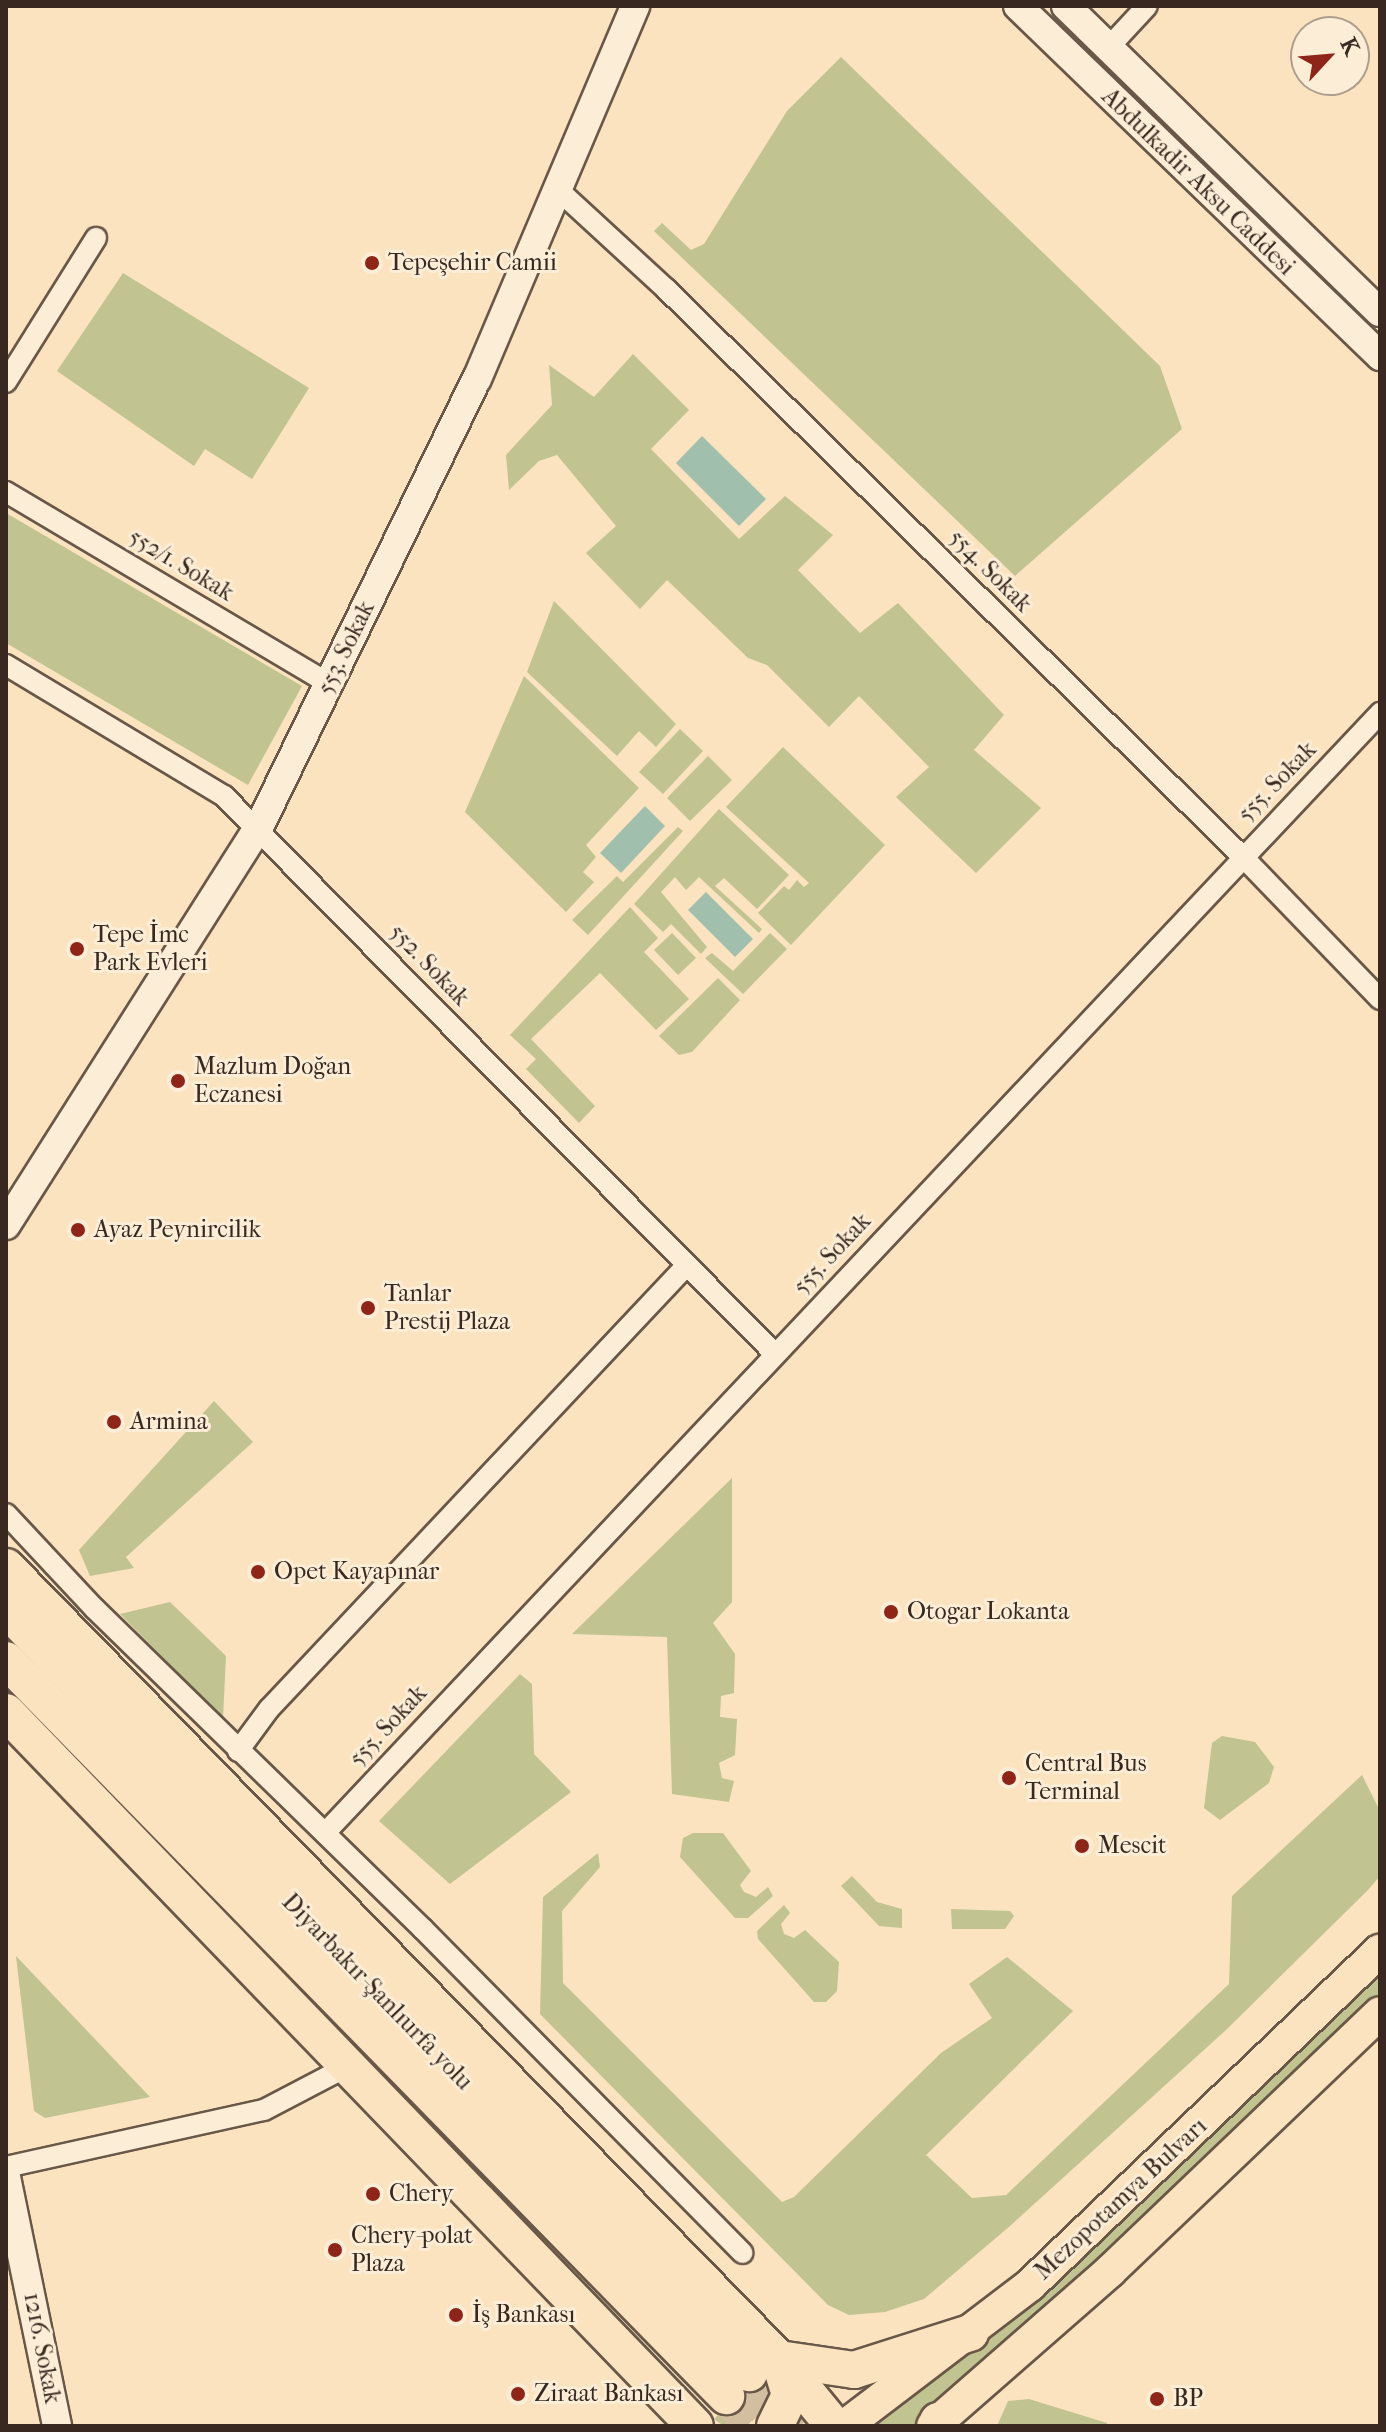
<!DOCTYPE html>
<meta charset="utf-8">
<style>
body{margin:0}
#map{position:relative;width:1386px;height:2432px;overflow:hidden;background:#fbe3c0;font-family:"IM FELL French Canon",serif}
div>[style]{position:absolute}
.green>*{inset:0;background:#c1c390}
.water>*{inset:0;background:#a0bfac}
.highway-tunnel>*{height:36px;margin-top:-18px;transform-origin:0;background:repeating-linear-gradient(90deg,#d4bea0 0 36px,transparent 0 54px)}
.roads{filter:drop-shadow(2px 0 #695747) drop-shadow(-2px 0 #695747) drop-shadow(0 2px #695747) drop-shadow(0 -2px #695747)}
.street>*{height:20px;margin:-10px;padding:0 10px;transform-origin:10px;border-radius:10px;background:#fcedd6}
.secondary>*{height:28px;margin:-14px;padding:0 14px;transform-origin:14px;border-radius:14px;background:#fcedd6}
.primary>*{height:32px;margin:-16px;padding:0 16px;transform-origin:16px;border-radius:16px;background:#fbe3c0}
.highway>*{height:36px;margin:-18px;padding:0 18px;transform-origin:18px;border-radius:18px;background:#fbe3c0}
.dots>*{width:22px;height:22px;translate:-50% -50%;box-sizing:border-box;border:4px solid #fcedd6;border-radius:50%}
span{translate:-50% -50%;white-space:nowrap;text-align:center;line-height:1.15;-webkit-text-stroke:6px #fcedd6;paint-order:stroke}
.street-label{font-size:24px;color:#38281f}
.poi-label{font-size:24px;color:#38281f}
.left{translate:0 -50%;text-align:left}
.frame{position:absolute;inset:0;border:8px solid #38281f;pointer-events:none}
.north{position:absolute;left:1290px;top:16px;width:80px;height:80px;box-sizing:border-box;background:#fcedd6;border:2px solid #ae9e8d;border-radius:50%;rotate:64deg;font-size:22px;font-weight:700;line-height:32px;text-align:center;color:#38281f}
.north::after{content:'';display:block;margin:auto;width:28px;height:36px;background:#8f2418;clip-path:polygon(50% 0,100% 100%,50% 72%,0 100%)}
</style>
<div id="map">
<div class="green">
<div style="clip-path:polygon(841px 57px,1160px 366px,1182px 429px,1015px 576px,654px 231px,662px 223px,691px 250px,704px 244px,787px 111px)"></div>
<div style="clip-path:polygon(123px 273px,309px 388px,252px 479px,205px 449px,194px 466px,57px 371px)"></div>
<div style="clip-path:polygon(633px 354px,689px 410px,651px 449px,739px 539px,785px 496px,833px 535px,798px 570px,860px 633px,898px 603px,1004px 715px,974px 750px,1041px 808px,976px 873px,896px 797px,929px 767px,859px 696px,829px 727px,767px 665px,748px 658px,667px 580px,640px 609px,586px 553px,616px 526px,557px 455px,539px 461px,509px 490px,506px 455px,552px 405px,549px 365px,594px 397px)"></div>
<div style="clip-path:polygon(6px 513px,302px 686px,248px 785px,6px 643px)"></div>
<div style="clip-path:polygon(554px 601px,676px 724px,656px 747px,639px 731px,617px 756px,527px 672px)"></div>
<div style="clip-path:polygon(524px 676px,639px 788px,586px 845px,596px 857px,583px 872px,594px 882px,566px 912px,465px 812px)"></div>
<div style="clip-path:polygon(680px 729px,703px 751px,663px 794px,639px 772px)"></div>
<div style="clip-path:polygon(783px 747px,885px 845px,791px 945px,758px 913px,784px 886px,789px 890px,797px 880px,804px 887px,809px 883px,726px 807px)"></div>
<div style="clip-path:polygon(708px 756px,732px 780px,690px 821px,667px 798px)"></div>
<div style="clip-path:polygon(719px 809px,789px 875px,757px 909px,724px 878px,715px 886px,762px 929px,759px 933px,699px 877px,686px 890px,675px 877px,661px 892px,707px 947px,701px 954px,671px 924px,663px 932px,634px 904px)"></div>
<div style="clip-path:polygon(678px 827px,683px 831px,588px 935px,572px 920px,617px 876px,623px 882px)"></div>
<div style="clip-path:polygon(630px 907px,658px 938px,644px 952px,689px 999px,656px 1030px,600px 973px,531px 1039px,595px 1106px,579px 1123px,526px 1069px,536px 1059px,510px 1035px)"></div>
<div style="clip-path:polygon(672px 933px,696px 958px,678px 975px,654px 950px)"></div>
<div style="clip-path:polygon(770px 933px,787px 949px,743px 994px,705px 958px,712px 953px,733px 971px)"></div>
<div style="clip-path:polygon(718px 978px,740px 1000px,692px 1052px,679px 1055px,659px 1036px)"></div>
<div style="clip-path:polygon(214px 1401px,253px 1442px,126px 1557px,134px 1568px,90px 1576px,79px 1550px)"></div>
<div style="clip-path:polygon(732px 1478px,732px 1602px,713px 1623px,735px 1654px,734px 1693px,721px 1696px,720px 1717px,737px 1719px,735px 1755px,719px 1763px,722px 1778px,734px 1781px,729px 1802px,672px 1794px,667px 1637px,572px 1634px)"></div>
<div style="clip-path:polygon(170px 1602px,226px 1656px,223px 1718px,120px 1614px)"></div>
<div style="clip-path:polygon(520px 1674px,532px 1684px,534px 1754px,571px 1792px,450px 1884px,379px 1821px)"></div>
<div style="clip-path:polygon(1222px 1736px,1255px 1742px,1274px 1767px,1269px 1783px,1220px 1820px,1204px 1808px,1212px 1743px)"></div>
<div style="clip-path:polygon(1362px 1775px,1380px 1811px,1380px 1876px,1368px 1890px,1226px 2030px,1010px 2226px,924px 2299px,885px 2312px,849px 2315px,828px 2305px,540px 2014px,543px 1897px,598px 1853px,600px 1867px,562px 1911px,563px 1983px,782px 2202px,794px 2197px,941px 2053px,992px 2018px,969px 1984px,1007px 1957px,1073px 2011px,926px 2155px,972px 2198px,1006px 2195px,1229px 1984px,1232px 1896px)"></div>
<div style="clip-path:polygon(693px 1833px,723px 1833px,751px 1871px,740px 1885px,744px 1892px,756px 1897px,768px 1887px,773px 1896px,748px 1918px,735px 1918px,680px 1857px,683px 1838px)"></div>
<div style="clip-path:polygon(852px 1876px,877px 1902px,902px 1909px,902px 1928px,879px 1926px,841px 1886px)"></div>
<div style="clip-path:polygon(784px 1905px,790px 1913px,781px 1924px,784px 1934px,794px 1938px,805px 1930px,839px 1962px,837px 1991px,826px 2002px,814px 2002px,758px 1939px,757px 1931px)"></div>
<div style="clip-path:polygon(951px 1909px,1010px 1911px,1014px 1916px,1005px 1929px,952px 1929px)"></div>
<div style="clip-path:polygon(16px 1956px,150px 2097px,45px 2118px,34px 2111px)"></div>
<div style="clip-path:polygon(1380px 1971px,1380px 1994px,1065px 2298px,915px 2426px,861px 2423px,901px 2405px,1043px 2296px)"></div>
<div style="clip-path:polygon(763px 2370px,771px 2388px,759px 2416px,744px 2426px,724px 2426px,714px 2419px)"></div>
<div style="clip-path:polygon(1029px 2399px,1107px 2423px,1107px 2426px,997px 2426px,1008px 2401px)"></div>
</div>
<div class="water">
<div style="clip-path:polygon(702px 436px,766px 499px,739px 526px,676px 463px)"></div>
<div style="clip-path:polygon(645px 806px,665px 826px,621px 873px,600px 853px)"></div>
<div style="clip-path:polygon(706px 892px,753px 939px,735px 957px,688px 910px)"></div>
</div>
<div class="highway-tunnel">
<div style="left:749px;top:2373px;width:74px;rotate:46.1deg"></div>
<div style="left:726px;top:2396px;width:40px;rotate:48deg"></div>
</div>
<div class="roads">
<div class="street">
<div style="left:1108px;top:48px;width:57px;rotate:-47.1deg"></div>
<div style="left:555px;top:187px;width:151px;rotate:42.6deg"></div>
<div style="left:666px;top:289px;width:808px;rotate:44.55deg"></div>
<div style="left:1242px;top:856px;width:199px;rotate:46deg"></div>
<div style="left:6px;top:382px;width:170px;rotate:-58deg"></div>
<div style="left:6px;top:492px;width:376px;rotate:30.7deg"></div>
<div style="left:6px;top:665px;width:254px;rotate:31deg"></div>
<div style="left:224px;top:796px;width:783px;rotate:45.36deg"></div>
<div style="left:6px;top:1514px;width:129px;rotate:46.9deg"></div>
<div style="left:94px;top:1608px;width:460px;rotate:44.3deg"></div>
<div style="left:423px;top:1929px;width:455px;rotate:45.4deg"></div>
<div style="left:238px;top:1751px;width:52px;rotate:-53.6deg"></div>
<div style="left:269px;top:1709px;width:610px;rotate:-46.73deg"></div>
<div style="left:325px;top:1833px;width:1539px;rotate:-46.71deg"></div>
<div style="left:6px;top:2167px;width:264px;rotate:-12.5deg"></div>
<div style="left:264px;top:2110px;width:97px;rotate:-27.6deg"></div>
</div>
<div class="secondary">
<div style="left:1018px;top:6px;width:504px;rotate:44.03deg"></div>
<div style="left:1066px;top:6px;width:438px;rotate:44.3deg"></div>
<div style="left:6px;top:1225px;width:472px;rotate:-57.6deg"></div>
<div style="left:259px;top:827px;width:498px;rotate:-64.1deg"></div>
<div style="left:477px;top:379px;width:405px;rotate:-67deg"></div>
<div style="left:6px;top:2177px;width:254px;rotate:78.4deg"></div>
</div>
<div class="primary">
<div style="left:845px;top:2426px;width:233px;rotate:-37.3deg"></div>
<div style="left:1030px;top:2285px;width:484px;rotate:-43.7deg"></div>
<div style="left:933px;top:2426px;width:235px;rotate:-41.2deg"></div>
<div style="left:1110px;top:2271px;width:373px;rotate:-43.7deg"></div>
</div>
<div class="highway">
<div style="left:6px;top:1567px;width:1107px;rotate:45.7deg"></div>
<div style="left:779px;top:2359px;width:87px;rotate:50.6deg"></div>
<div style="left:6px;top:1609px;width:1066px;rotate:45.8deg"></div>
<div style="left:6px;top:1660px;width:1030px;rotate:45.63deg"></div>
<div style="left:6px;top:1712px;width:992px;rotate:46.02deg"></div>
<div style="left:938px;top:2421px;width:5px;rotate:79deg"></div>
<div style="left:775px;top:2426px;width:34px;rotate:-64deg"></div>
<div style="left:790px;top:2395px;width:38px;rotate:-107deg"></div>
<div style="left:779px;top:2359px;width:76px;rotate:8.3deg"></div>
<div style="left:854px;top:2370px;width:122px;rotate:-17.7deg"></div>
</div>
</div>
<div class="dots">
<div style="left:372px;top:263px;background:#8f2418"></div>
<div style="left:77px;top:949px;background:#8f2418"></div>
<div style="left:178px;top:1081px;background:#8f2418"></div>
<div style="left:78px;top:1230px;background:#8f2418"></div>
<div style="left:368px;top:1308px;background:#8f2418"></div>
<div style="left:114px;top:1422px;background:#8f2418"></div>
<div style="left:258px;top:1572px;background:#8f2418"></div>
<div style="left:891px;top:1612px;background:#8f2418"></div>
<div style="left:1009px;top:1778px;background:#8f2418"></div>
<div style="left:1082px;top:1846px;background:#8f2418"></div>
<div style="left:373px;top:2194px;background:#8f2418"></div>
<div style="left:335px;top:2250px;background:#8f2418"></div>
<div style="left:456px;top:2315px;background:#8f2418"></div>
<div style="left:518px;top:2394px;background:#8f2418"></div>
<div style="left:1157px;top:2399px;background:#8f2418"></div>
</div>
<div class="street-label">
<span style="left:1198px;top:182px;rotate:44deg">Abdulkadir Aksu Caddesi</span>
<span style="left:181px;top:565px;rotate:31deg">552/1. Sokak</span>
<span style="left:990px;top:571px;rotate:45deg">554. Sokak</span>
<span style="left:346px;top:648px;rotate:-64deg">553. Sokak</span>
<span style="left:1277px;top:782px;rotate:-46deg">555. Sokak</span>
<span style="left:429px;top:965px;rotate:46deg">552. Sokak</span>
<span style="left:832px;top:1254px;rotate:-47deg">555. Sokak</span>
<span style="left:388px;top:1726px;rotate:-47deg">555. Sokak</span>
<span style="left:377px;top:1992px;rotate:46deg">Diyarbakır-Şanlıurfa yolu</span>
<span style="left:1121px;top:2199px;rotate:-43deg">Mezopotamya Bulvarı</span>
<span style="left:42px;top:2348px;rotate:79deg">1216. Sokak</span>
</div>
<div class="poi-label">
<span class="left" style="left:388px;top:263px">Tepeşehir Camii</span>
<span class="left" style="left:93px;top:949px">Tepe İmc<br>Park Evleri</span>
<span class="left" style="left:194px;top:1081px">Mazlum Doğan<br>Eczanesi</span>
<span class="left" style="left:94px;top:1230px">Ayaz Peynircilik</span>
<span class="left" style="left:384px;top:1308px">Tanlar<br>Prestij Plaza</span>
<span class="left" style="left:130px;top:1422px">Armina</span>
<span class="left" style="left:274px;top:1572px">Opet Kayapınar</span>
<span class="left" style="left:907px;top:1612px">Otogar Lokanta</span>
<span class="left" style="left:1025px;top:1778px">Central Bus<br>Terminal</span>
<span class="left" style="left:1098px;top:1846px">Mescit</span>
<span class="left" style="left:389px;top:2194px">Chery</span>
<span class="left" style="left:351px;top:2250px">Chery-polat<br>Plaza</span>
<span class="left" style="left:472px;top:2315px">İş Bankası</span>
<span class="left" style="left:534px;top:2394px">Ziraat Bankası</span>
<span class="left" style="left:1173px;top:2399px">BP</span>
</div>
<div class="frame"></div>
<div class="north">K</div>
</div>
